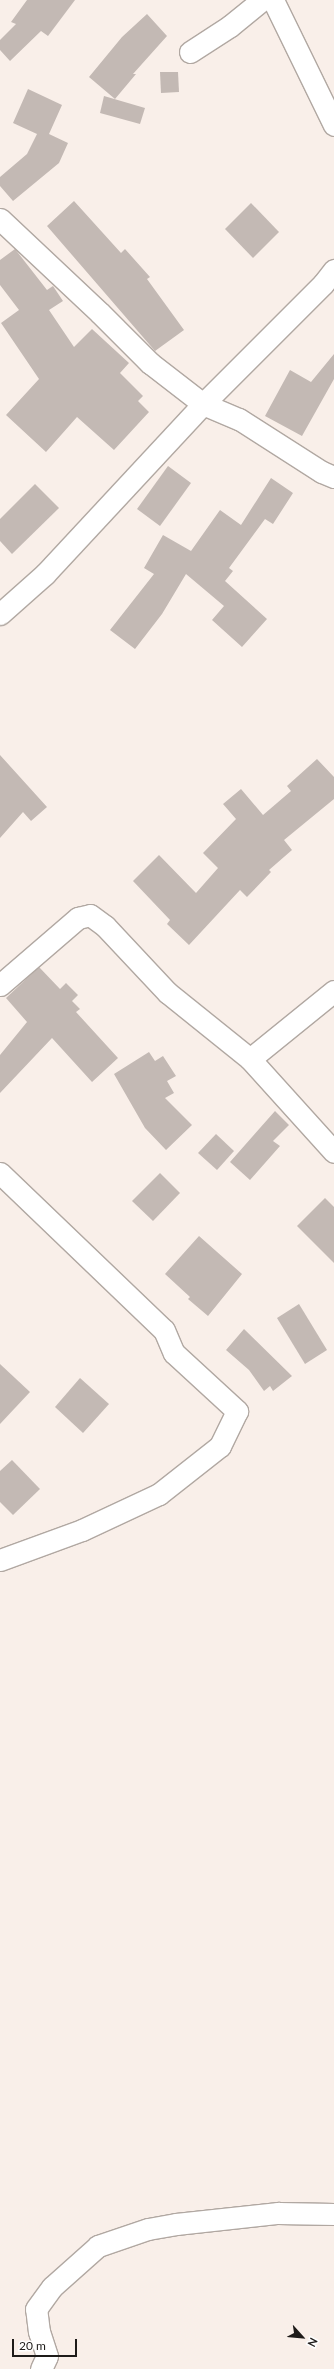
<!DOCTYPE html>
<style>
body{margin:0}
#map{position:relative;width:334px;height:2369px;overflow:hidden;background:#f9efe9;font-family:Lato,sans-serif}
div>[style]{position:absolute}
.building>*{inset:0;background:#c3b9b4}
.roads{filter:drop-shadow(1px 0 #b1a8a2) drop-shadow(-1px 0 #b1a8a2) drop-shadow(0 1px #b1a8a2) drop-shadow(0 -1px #b1a8a2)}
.minor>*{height:21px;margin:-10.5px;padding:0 10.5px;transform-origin:10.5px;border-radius:10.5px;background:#fff}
span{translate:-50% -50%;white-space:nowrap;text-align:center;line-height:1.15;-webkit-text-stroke:4px #fefefe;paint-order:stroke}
.north{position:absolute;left:282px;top:2317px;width:40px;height:40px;-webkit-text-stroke:3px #fefefe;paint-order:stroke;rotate:117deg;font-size:11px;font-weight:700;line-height:16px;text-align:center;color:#1e1b19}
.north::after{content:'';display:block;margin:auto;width:14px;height:18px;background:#1e1b19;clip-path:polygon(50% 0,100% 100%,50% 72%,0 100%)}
.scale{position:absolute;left:12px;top:2339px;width:65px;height:18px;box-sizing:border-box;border:2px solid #1e1b19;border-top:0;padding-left:5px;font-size:12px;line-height:14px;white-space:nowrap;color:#1e1b19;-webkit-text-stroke:3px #fefefe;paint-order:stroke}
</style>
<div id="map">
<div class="building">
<div style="clip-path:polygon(27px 0,75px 0,48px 36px,41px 31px,10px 61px,0 50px,0 40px,16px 24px,11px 22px)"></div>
<div style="clip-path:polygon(147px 14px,167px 36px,133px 74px,136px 74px,115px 99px,89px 77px,122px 37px)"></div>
<div style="clip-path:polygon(160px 72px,178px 72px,179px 92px,161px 93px)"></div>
<div style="clip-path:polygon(28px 89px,62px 105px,49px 134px,68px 143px,59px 163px,13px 201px,0 186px,0 177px,27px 154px,37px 134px,13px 123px)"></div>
<div style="clip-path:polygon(104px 96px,145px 108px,140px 124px,100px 113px)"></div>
<div style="clip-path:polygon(74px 201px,121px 253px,125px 249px,150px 277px,147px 279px,184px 330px,155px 351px,47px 226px)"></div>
<div style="clip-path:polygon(251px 203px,279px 232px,253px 258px,225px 229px)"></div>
<div style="clip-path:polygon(15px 249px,47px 290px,53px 286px,63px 301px,49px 310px,74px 347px,92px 329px,129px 363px,120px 373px,143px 396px,138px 401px,149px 412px,114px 450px,77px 417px,46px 452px,6px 415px,39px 379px,1px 323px,19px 310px,0 285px,0 260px)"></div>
<div style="clip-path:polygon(334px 354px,334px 379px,302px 436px,265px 416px,290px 370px,311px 382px)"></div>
<div style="clip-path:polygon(168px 466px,191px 483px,160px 526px,137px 509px)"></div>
<div style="clip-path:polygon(271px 478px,293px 493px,273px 524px,265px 519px,229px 568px,233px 571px,225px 581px,267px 619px,242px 647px,212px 620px,224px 606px,186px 574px,162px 614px,135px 649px,110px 630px,154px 574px,144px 568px,163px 535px,191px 551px,220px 510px,241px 525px)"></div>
<div style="clip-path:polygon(35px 484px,59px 508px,12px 554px,0 541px,0 519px)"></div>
<div style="clip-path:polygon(0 755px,47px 807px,31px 821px,23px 812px,0 838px)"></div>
<div style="clip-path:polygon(317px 759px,334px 777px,334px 799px,284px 840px,292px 850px,269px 870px,271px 872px,247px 897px,240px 890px,189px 945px,167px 924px,170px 920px,133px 881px,159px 855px,196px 893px,218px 868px,203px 853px,236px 819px,223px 804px,241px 789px,263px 815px,291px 791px,287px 786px)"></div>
<div style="clip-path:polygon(39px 967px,60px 989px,66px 983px,78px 995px,72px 1001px,80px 1009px,76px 1012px,118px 1058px,92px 1082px,52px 1038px,0 1093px,0 1055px,27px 1022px,6px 998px)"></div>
<div style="clip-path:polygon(149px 1052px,155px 1061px,163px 1056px,176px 1076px,167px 1081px,174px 1093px,165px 1098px,192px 1125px,166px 1150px,145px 1128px,114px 1074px)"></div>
<div style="clip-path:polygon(275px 1111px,289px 1125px,273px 1141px,280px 1146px,250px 1180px,230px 1162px)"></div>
<div style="clip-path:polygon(216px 1134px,234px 1151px,217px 1170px,198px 1153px)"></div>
<div style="clip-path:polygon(160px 1173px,180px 1193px,153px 1221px,132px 1201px)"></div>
<div style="clip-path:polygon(325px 1198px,334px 1207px,334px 1263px,297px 1226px)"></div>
<div style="clip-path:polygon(199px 1236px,242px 1274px,208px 1316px,188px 1299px,190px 1297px,165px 1274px)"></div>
<div style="clip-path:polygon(299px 1304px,327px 1350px,305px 1364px,277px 1318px)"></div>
<div style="clip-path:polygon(244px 1329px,292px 1376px,273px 1391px,270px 1386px,264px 1391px,249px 1370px,226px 1350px)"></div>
<div style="clip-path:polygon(0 1364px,30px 1392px,0 1424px)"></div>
<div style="clip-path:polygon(80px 1378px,109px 1404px,83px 1433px,55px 1407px)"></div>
<div style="clip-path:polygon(12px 1460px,40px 1489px,13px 1515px,0 1502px,0 1471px)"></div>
</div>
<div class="roads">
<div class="minor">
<div style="left:273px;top:0;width:139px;rotate:64deg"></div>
<div style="left:190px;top:52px;width:48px;rotate:-33deg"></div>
<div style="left:230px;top:26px;width:41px;rotate:-39.1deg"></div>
<div style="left:0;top:219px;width:137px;rotate:43.2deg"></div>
<div style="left:100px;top:313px;width:71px;rotate:45deg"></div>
<div style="left:150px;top:363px;width:67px;rotate:37.7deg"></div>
<div style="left:203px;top:404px;width:39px;rotate:23deg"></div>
<div style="left:239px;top:419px;width:98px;rotate:32.6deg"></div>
<div style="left:322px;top:472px;width:13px;rotate:23deg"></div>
<div style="left:0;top:614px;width:60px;rotate:-41.6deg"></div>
<div style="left:45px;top:574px;width:232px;rotate:-47.1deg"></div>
<div style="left:203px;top:404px;width:170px;rotate:-45deg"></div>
<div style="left:323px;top:284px;width:18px;rotate:-52deg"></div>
<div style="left:0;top:985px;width:103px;rotate:-40.7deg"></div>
<div style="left:78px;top:918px;width:12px;rotate:-14deg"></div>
<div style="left:90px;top:915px;width:19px;rotate:36deg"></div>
<div style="left:105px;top:926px;width:92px;rotate:46.8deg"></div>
<div style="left:168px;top:993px;width:105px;rotate:38.8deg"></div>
<div style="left:250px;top:1059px;width:125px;rotate:47.9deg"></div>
<div style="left:250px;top:1059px;width:108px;rotate:-39deg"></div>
<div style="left:0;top:1173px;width:227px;rotate:43.8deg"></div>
<div style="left:164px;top:1330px;width:25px;rotate:67deg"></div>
<div style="left:174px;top:1353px;width:86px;rotate:42.6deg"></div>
<div style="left:237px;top:1411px;width:39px;rotate:116deg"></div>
<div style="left:220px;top:1446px;width:78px;rotate:141.8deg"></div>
<div style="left:159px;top:1494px;width:85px;rotate:154.9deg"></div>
<div style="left:82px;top:1530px;width:87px;rotate:159.9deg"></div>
<div style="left:41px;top:2369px;width:14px;rotate:-65deg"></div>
<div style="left:47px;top:2356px;width:25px;rotate:-108deg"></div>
<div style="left:39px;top:2332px;width:23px;rotate:-97deg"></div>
<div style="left:36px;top:2309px;width:27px;rotate:-54deg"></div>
<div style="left:52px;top:2287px;width:62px;rotate:-41.7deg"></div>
<div style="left:98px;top:2246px;width:53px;rotate:-18.8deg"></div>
<div style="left:148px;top:2229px;width:28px;rotate:-10deg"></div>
<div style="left:176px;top:2224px;width:103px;rotate:-6.2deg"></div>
<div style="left:278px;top:2213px;width:56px;rotate:1deg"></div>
</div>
</div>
<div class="north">N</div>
<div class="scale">20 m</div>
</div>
